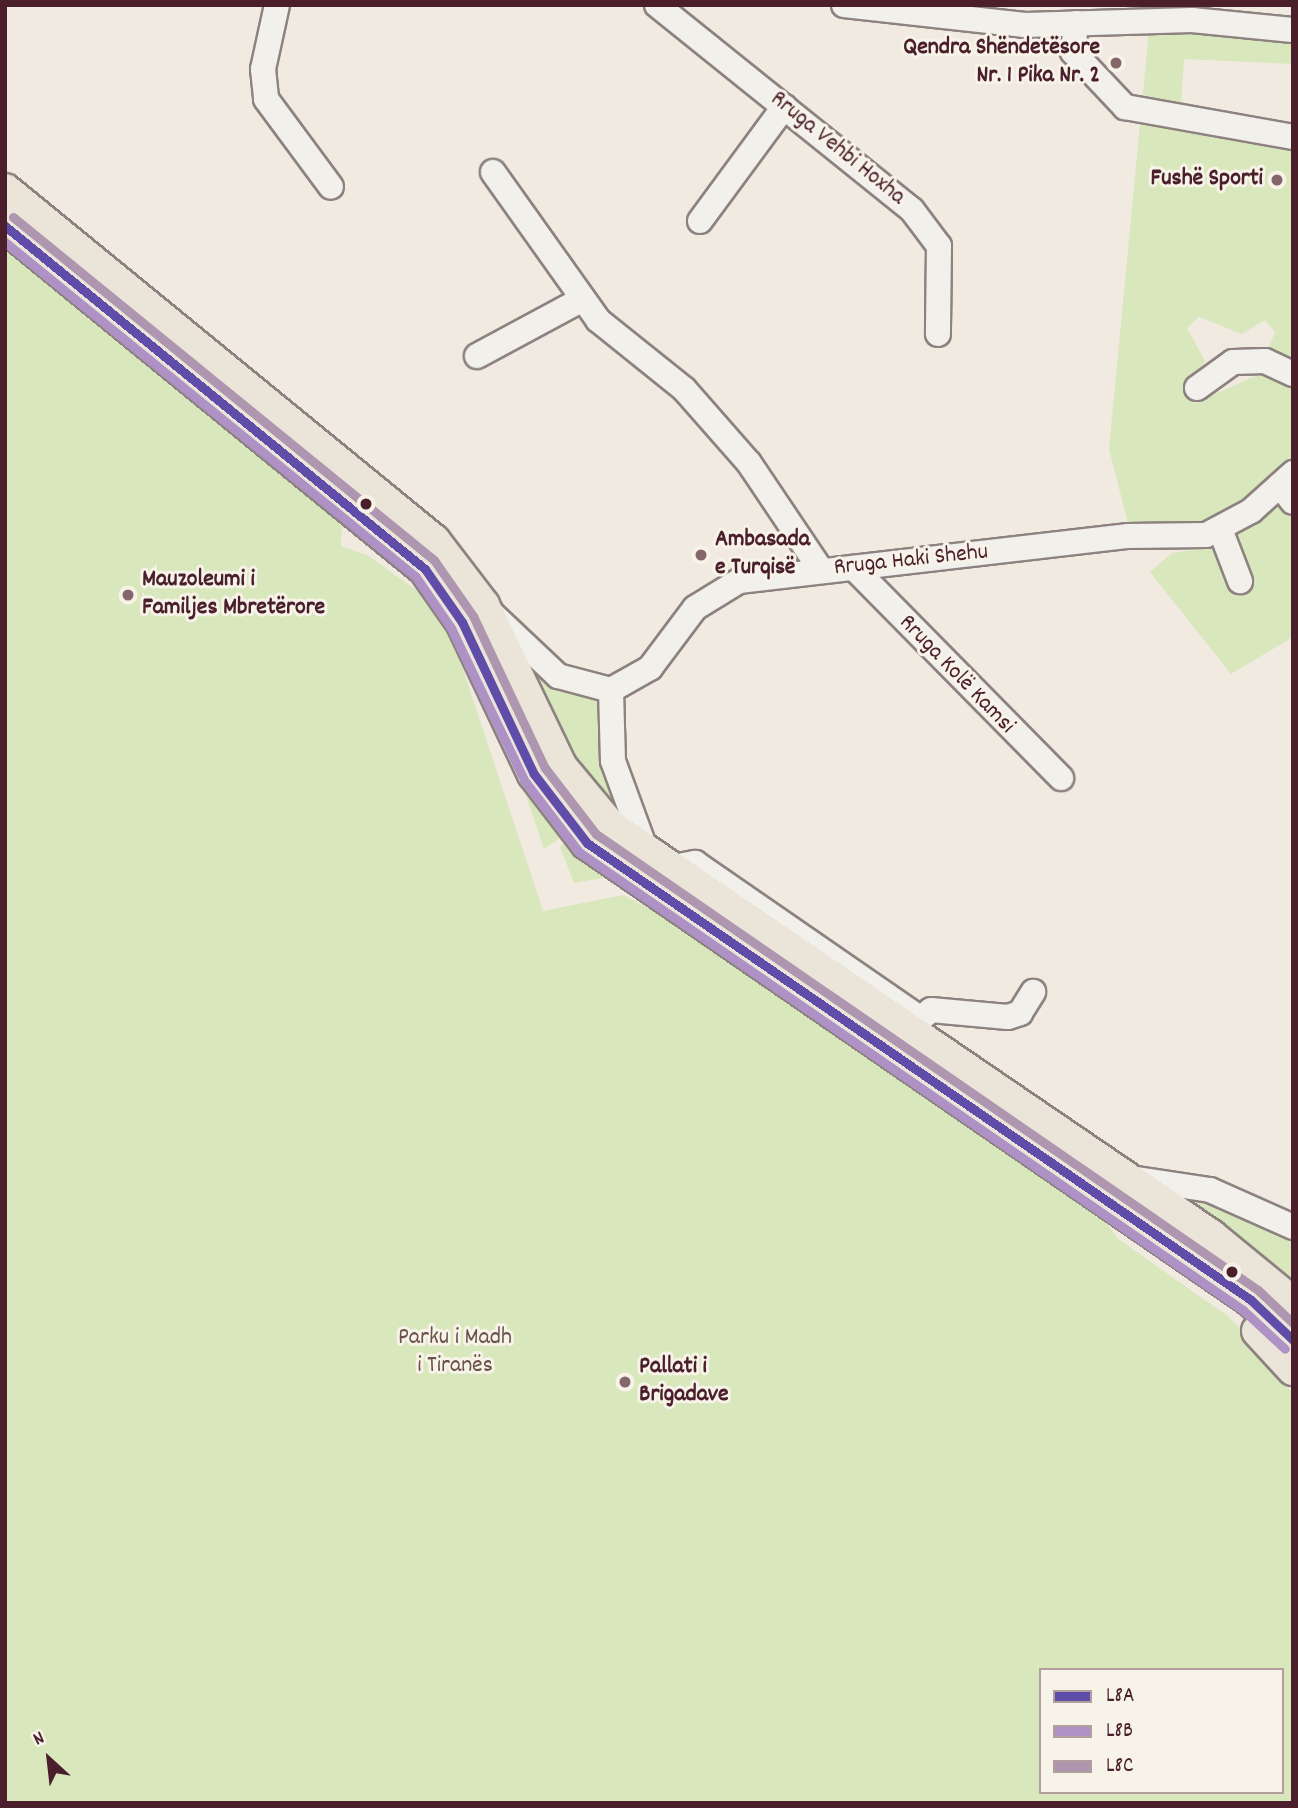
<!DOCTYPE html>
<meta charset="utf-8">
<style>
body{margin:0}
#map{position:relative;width:1298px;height:1808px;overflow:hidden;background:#f1eae1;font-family:Dekko,sans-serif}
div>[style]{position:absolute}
.green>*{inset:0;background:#d9e7bc}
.roads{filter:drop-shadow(2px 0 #8d8280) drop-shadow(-2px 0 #8d8280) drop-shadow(0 2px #8d8280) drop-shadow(0 -2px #8d8280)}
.minor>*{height:24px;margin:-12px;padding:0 12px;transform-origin:12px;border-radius:12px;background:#f2f0eb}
.major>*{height:32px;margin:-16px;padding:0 16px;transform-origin:16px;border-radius:16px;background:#eae5d8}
.bus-1>*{height:9px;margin:-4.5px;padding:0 4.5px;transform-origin:4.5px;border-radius:4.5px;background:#604daa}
.bus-2>*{height:9px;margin:-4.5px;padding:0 4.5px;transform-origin:4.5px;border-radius:4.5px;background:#ae92c5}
.bus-3>*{height:9px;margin:-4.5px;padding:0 4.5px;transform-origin:4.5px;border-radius:4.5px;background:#af96b0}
.dots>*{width:19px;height:19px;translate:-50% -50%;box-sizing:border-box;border:4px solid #f7f3e8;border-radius:50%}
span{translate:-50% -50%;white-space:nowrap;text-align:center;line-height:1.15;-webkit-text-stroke:6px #f7f3e8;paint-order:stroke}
.poi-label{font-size:24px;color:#4a1f2b;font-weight:700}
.right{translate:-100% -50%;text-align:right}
.left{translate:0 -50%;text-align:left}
.street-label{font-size:24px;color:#4a1f2b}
.park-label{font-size:24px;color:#695048}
.frame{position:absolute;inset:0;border:7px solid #4a1f2b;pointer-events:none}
.legend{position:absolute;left:1039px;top:1668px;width:245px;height:126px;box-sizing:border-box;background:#f7f3e8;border:2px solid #b29e9c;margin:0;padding:9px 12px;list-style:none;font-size:21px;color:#4a1f2b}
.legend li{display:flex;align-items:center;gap:14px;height:35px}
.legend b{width:35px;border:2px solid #b29e9c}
.north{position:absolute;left:14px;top:1724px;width:70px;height:70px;-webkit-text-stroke:5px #f7f3e8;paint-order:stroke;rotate:333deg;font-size:19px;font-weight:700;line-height:28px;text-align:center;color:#4a1f2b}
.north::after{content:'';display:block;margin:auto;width:24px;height:32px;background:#4a1f2b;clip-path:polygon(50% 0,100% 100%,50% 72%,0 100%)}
</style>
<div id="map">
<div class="green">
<div style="clip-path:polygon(1149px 30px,1293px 41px,1293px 64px,1184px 59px,1181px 102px,1193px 104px,1191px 115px,1142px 105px)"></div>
<div style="clip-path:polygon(1140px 124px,1293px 147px,1293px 365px,1267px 352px,1275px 332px,1265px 320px,1242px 334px,1199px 317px,1187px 328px,1205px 361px,1184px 392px,1195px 403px,1260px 374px,1293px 387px,1293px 460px,1241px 509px,1215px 523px,1129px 527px,1109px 449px)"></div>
<div style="clip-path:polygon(evenodd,5px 248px,342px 522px,341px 546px,367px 555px,422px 594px,455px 645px,543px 911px,623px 895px,659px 914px,1100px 1214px,1117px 1238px,1229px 1317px,1278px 1369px,1293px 1395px,1293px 1803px,5px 1803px,5px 248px,1041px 1670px,1282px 1670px,1282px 1792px,1041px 1792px,1041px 1670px)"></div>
<div style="clip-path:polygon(1278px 501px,1293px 520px,1293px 637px,1231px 674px,1150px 572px,1172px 553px,1219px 546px)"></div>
<div style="clip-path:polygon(533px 670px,601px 698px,623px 812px,577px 758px)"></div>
<div style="clip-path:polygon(510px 749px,566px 834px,544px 849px)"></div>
<div style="clip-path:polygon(570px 839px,614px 876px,574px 883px,560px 847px)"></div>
<div style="clip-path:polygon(1187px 1200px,1211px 1204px,1293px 1240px,1293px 1278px)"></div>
</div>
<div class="roads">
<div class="minor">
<div style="left:277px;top:5px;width:66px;rotate:102.3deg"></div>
<div style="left:263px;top:69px;width:30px;rotate:84deg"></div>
<div style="left:266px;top:99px;width:109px;rotate:53.5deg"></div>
<div style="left:657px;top:5px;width:327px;rotate:38.8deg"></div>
<div style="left:912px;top:210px;width:45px;rotate:53.1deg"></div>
<div style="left:939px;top:246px;width:88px;rotate:90.7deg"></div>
<div style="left:844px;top:5px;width:182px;rotate:6.3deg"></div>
<div style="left:1025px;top:25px;width:167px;rotate:-1.7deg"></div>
<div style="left:1192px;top:20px;width:101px;rotate:5.7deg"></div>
<div style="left:1076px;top:23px;width:29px;rotate:96deg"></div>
<div style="left:1073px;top:52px;width:76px;rotate:46.6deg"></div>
<div style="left:1125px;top:107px;width:171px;rotate:10.1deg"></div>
<div style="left:493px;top:172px;width:181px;rotate:54.6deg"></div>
<div style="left:598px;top:320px;width:110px;rotate:38.7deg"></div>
<div style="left:684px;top:389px;width:98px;rotate:48.7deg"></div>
<div style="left:749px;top:463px;width:129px;rotate:56.1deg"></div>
<div style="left:700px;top:221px;width:142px;rotate:-53.6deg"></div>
<div style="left:477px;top:356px;width:120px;rotate:-28.3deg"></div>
<div style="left:1197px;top:388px;width:44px;rotate:-35.8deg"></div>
<div style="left:1233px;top:362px;width:32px;rotate:-2deg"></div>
<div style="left:1265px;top:361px;width:31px;rotate:25deg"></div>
<div style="left:1280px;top:485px;width:21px;rotate:53deg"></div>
<div style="left:1220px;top:529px;width:56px;rotate:69deg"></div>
<div style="left:854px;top:568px;width:295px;rotate:45.4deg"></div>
<div style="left:487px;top:609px;width:98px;rotate:43.3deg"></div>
<div style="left:558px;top:676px;width:55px;rotate:14.8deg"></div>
<div style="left:611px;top:690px;width:45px;rotate:-29.4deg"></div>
<div style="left:650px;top:668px;width:75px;rotate:-53.1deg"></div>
<div style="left:695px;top:608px;width:52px;rotate:-31.5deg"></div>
<div style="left:739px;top:581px;width:392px;rotate:-6.6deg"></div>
<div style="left:1128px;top:536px;width:78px;rotate:-0.7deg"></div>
<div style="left:1206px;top:535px;width:51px;rotate:-28.1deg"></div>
<div style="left:1251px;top:511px;width:57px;rotate:-42.1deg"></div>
<div style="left:611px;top:690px;width:71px;rotate:88.4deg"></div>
<div style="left:613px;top:761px;width:99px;rotate:69.9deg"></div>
<div style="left:663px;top:869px;width:33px;rotate:-11deg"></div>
<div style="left:695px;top:863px;width:270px;rotate:34.6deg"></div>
<div style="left:908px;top:1030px;width:30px;rotate:-41deg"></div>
<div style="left:931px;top:1010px;width:77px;rotate:5.2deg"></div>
<div style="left:1008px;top:1017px;width:13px;rotate:-18deg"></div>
<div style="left:1020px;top:1013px;width:25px;rotate:-58deg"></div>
<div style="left:1124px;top:1177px;width:87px;rotate:8.6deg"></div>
<div style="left:1210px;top:1190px;width:91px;rotate:24deg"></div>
</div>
<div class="major">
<div style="left:5px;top:190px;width:554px;rotate:39.29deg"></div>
<div style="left:434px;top:541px;width:81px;rotate:52.6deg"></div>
<div style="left:483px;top:605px;width:180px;rotate:64.3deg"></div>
<div style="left:561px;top:767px;width:78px;rotate:50.2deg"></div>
<div style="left:611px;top:827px;width:726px;rotate:34.28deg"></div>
<div style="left:1211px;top:1236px;width:106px;rotate:39.3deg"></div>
<div style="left:5px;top:226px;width:542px;rotate:39.24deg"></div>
<div style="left:425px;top:569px;width:65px;rotate:55.1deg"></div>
<div style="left:462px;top:622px;width:168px;rotate:64.7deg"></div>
<div style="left:534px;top:774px;width:87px;rotate:52.5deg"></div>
<div style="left:587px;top:843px;width:806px;rotate:34.54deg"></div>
<div style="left:1251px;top:1300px;width:58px;rotate:43.6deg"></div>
<div style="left:1258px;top:1331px;width:52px;rotate:47.4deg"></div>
</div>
</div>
<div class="bus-1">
<div style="left:5px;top:226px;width:542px;rotate:39.24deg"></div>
<div style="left:425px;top:569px;width:65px;rotate:55.1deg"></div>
<div style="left:462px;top:622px;width:168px;rotate:64.7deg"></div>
<div style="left:534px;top:774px;width:87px;rotate:52.5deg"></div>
<div style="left:587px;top:843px;width:806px;rotate:34.54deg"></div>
<div style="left:1251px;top:1300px;width:58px;rotate:43.6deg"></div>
</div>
<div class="bus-2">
<div style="left:5px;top:242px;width:530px;rotate:39.18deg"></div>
<div style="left:416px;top:577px;width:62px;rotate:55.5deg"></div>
<div style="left:451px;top:628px;width:169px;rotate:64.3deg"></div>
<div style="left:524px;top:780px;width:91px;rotate:52.6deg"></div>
<div style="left:579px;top:852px;width:807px;rotate:34.6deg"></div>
<div style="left:1243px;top:1310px;width:57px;rotate:42.9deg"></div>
</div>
<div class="bus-3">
<div style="left:13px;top:217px;width:543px;rotate:39.17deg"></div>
<div style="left:434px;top:560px;width:68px;rotate:55.1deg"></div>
<div style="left:473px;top:616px;width:168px;rotate:64.7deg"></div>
<div style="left:545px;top:768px;width:83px;rotate:52.3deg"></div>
<div style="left:596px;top:834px;width:804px;rotate:34.56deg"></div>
<div style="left:1258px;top:1290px;width:48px;rotate:43.3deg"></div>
</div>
<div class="dots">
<div style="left:1116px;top:63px;background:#84666b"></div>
<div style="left:1277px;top:180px;background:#84666b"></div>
<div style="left:366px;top:504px;background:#4a1f2b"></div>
<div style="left:701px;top:555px;background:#84666b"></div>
<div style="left:128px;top:595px;background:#84666b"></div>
<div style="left:1232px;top:1272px;background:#4a1f2b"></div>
<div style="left:625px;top:1382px;background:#84666b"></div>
</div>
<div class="poi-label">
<span class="right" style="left:1100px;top:63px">Qendra Shëndetësore<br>Nr. 1 Pika Nr. 2</span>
<span class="right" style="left:1263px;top:180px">Fushë Sporti</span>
<span class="left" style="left:715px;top:555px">Ambasada<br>e Turqisë</span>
<span class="left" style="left:142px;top:595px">Mauzoleumi i<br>Familjes Mbretërore</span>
<span class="left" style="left:639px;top:1382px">Pallati i<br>Brigadave</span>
</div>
<div class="street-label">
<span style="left:837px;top:149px;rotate:39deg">Rruga Vehbi Hoxha</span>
<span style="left:911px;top:561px;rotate:-6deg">Rruga Haki Shehu</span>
<span style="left:956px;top:675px;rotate:46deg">Rruga Kolë Kamsi</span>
</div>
<div class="park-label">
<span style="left:455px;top:1353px">Parku i Madh<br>i Tiranës</span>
</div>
<div class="frame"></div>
<ul class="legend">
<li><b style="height:9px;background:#604daa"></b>L8A</li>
<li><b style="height:9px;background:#ae92c5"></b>L8B</li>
<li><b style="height:9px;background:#af96b0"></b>L8C</li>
</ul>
<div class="north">N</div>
</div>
